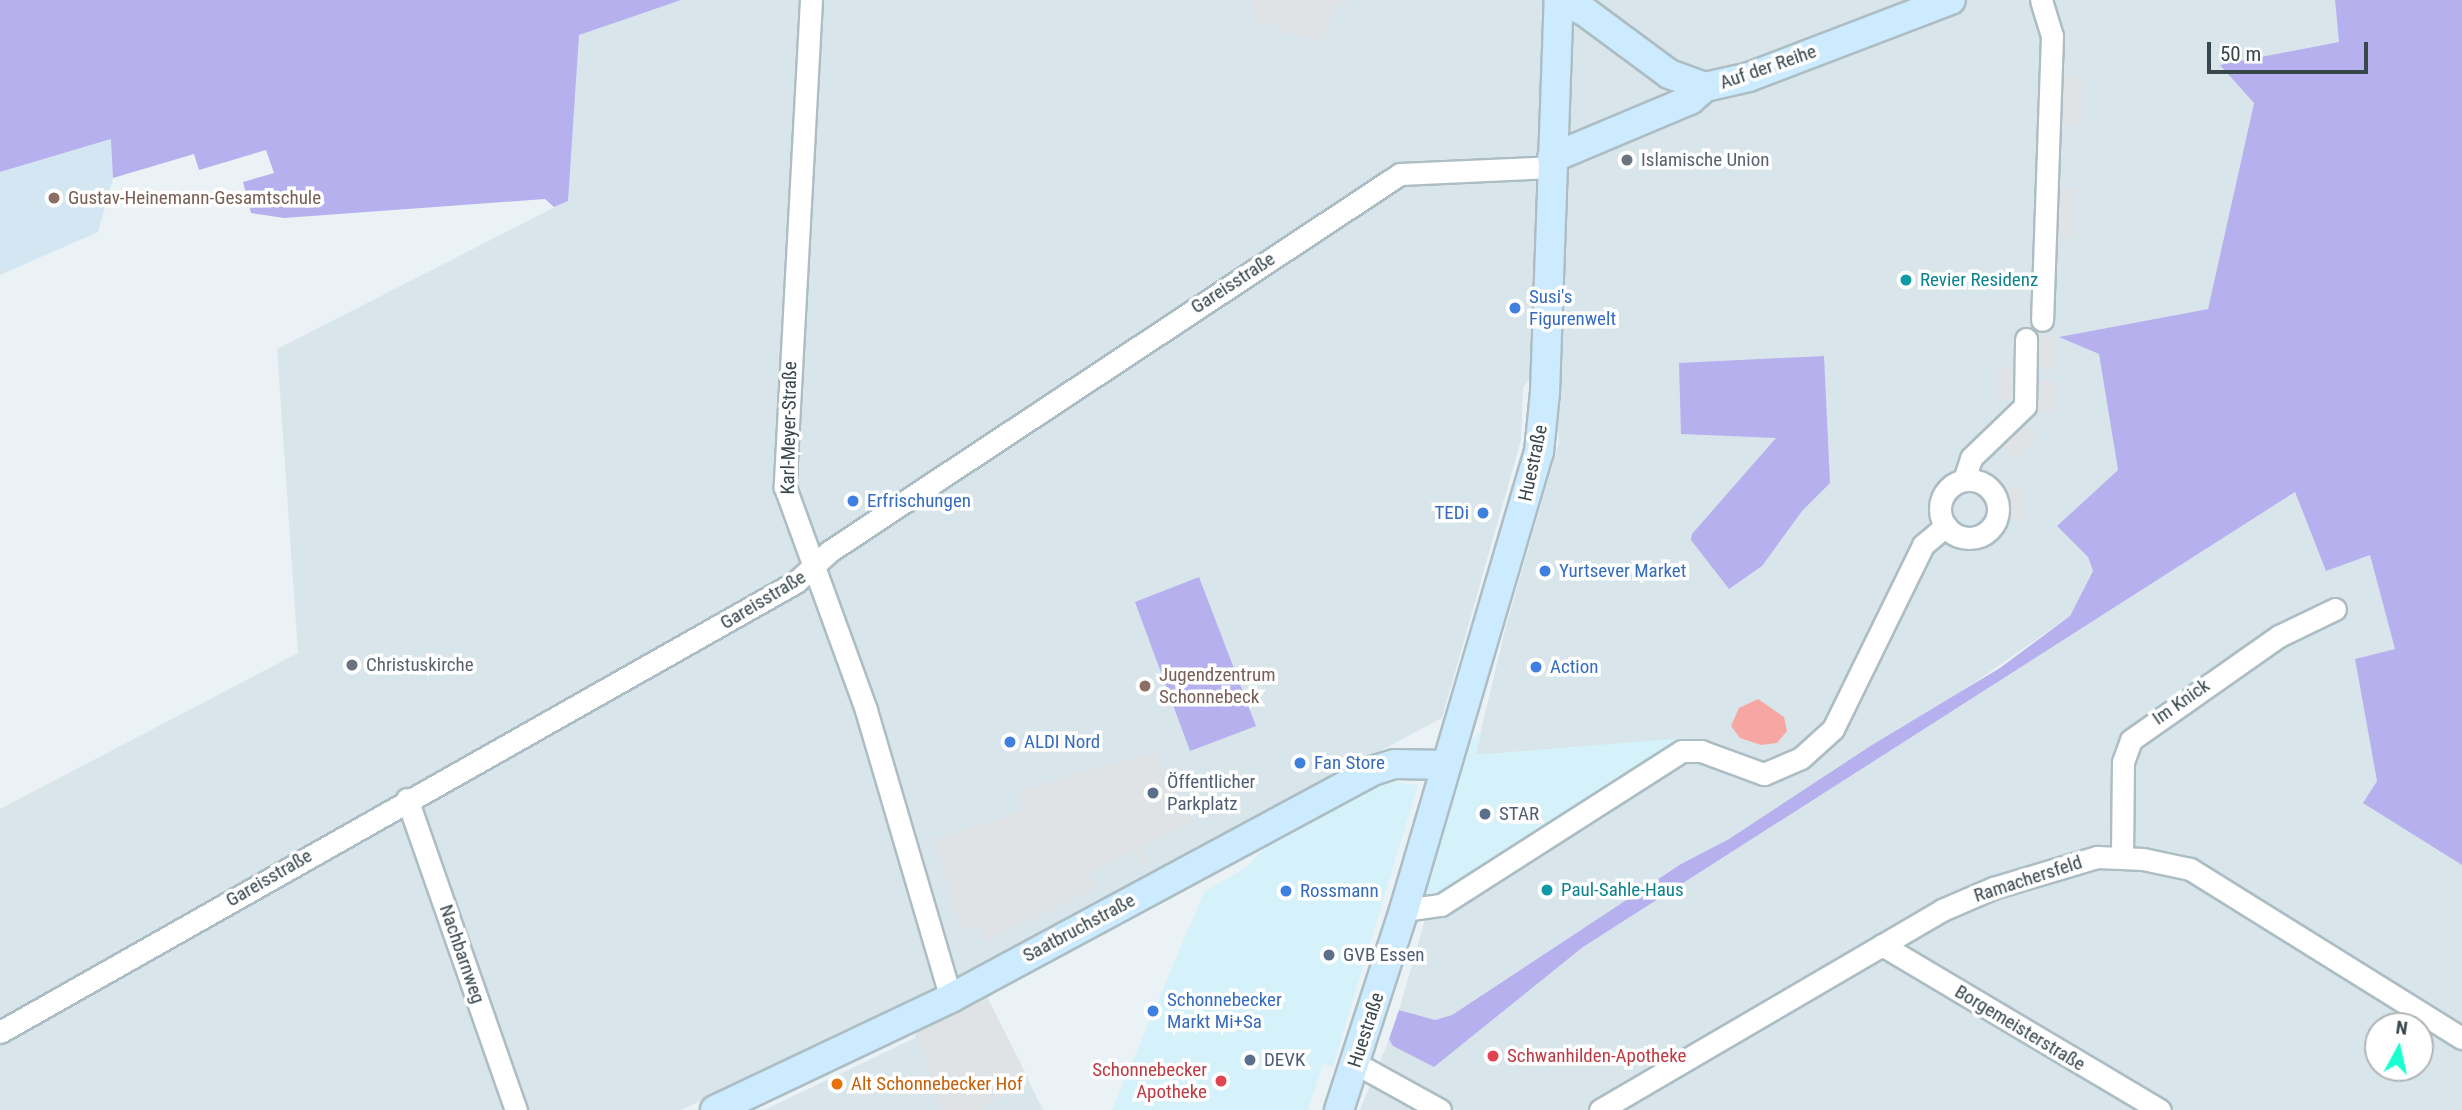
<!DOCTYPE html>
<meta charset="utf-8">
<style>
body{margin:0}
#map{position:relative;width:2462px;height:1110px;overflow:hidden;background:#ebf2f6;font-family:"Roboto Condensed",sans-serif}
div>[style]{position:absolute}
.residential>*{inset:0;background:#d8e5eb}
.commercial>*{inset:0;background:#d5f1f9}
.education>*{inset:0;background:#d3e6f1}
.green>*{inset:0;background:#b6b0ee}
.parking>*{inset:0;background:#dfe3e5}
.water>*{inset:0;background:#f7a7a3}
.roads{filter:drop-shadow(2px 0 #acbdc3) drop-shadow(-2px 0 #acbdc3) drop-shadow(0 2px #acbdc3) drop-shadow(0 -2px #acbdc3)}
.street>*{height:21px;margin:-10.5px;padding:0 10.5px;transform-origin:10.5px;border-radius:10.5px;background:#fff}
.street>.ring{margin:-10.5px;padding:0;box-sizing:content-box;background:none;border:21px solid #fff;border-radius:50%}
.secondary>*{height:28px;margin:-14px;padding:0 14px;transform-origin:14px;border-radius:14px;background:#ccebff}
.dots>*{width:19px;height:19px;translate:-50% -50%;box-sizing:border-box;border:4px solid #fff;border-radius:50%}
span{translate:-50% -50%;white-space:nowrap;text-align:center;line-height:1.15;-webkit-text-stroke:7px #fff;paint-order:stroke}
.street-label{font-size:19px;color:#37474c}
.worship-label{font-size:19px;color:#5b616d}
.left{translate:0 -50%;text-align:left}
.education-label{font-size:19px;color:#785e54}
.culture-label{font-size:19px;color:#0d838f}
.shop-label{font-size:19px;color:#366cbe}
.right{translate:-100% -50%;text-align:right}
.service-label{font-size:19px;color:#4e5e75}
.health-label{font-size:19px;color:#be3a42}
.food-label{font-size:19px;color:#c56008}
.north{position:absolute;left:2364px;top:1012px;width:70px;height:70px;box-sizing:border-box;background:#fff;border:2px solid #afb5b7;border-radius:50%;rotate:8deg;font-size:19px;font-weight:700;line-height:28px;text-align:center;color:#37474c}
.north::after{content:'';display:block;margin:auto;width:24px;height:32px;background:#19ffcf;clip-path:polygon(50% 0,100% 100%,50% 72%,0 100%)}
.scale{position:absolute;left:2207px;top:42px;width:161px;height:32px;box-sizing:border-box;border:4px solid #37474c;border-top:0;padding-left:9px;font-size:21px;line-height:24px;white-space:nowrap;color:#37474c;-webkit-text-stroke:5px #fff;paint-order:stroke}
</style>
<div id="map">
<div class="residential">
<div style="clip-path:polygon(681px 0,1550px 0,1540px 363px,1523px 388px,1521px 440px,1442px 718px,918px 997px,681px 1110px,0 1110px,0 809px,298px 653px,277px 349px,567px 201px,578px 34px)"></div>
<div style="clip-path:polygon(1564px 0,2335px 0,2339px 42px,2254px 102px,2208px 309px,2060px 337px,2099px 354px,2118px 470px,2057px 526px,2088px 557px,2093px 571px,2070px 616px,1928px 715px,1904px 725px,1729px 839px,1681px 864px,1452px 1015px,1435px 1020px,1399px 1010px,1431px 899px,1683px 739px,1475px 755px,1506px 626px,1559px 442px,1550px 358px)"></div>
<div style="clip-path:polygon(evenodd,2295px 492px,2326px 571px,2370px 554px,2395px 649px,2355px 659px,2377px 781px,2364px 802px,2462px 865px,2462px 1110px,1360px 1110px,1389px 1039px,1434px 1067px,1583px 947px,2295px 492px,2378px 1026px,2420px 1026px,2420px 1068px,2378px 1068px,2378px 1026px)"></div>
<div style="clip-path:polygon(986px 995px,1043px 1110px,764px 1110px,915px 1038px,916px 1028px)"></div>
</div>
<div class="commercial">
<div style="clip-path:polygon(1482px 729px,1476px 755px,1685px 738px,1431px 899px,1410px 896px,1448px 766px)"></div>
<div style="clip-path:polygon(1379px 780px,1418px 785px,1333px 1066px,1323px 1064px,1308px 1110px,1112px 1110px,1204px 892px,1247px 867px,1272px 839px)"></div>
</div>
<div class="education">
<div style="clip-path:polygon(112px 139px,113px 178px,98px 232px,0 275px,0 172px)"></div>
</div>
<div class="green">
<div style="clip-path:polygon(0 0,681px 0,579px 35px,568px 201px,554px 207px,545px 199px,284px 218px,251px 213px,243px 182px,274px 173px,266px 150px,199px 170px,194px 154px,113px 178px,111px 139px,0 172px)"></div>
<div style="clip-path:polygon(2335px 0,2462px 0,2462px 865px,2363px 803px,2377px 781px,2355px 659px,2395px 649px,2370px 555px,2326px 571px,2295px 492px,1583px 947px,1434px 1067px,1393px 1046px,1389px 1039px,1399px 1010px,1435px 1020px,1452px 1015px,1681px 864px,1729px 839px,1872px 745px,2000px 668px,2070px 616px,2093px 571px,2088px 557px,2057px 526px,2118px 470px,2099px 354px,2059px 337px,2208px 309px,2254px 103px,2220px 65px,2339px 42px)"></div>
<div style="clip-path:polygon(1824px 356px,1830px 483px,1802px 511px,1762px 566px,1729px 589px,1691px 540px,1692px 534px,1776px 438px,1681px 434px,1679px 363px)"></div>
<div style="clip-path:polygon(1199px 577px,1256px 726px,1190px 751px,1135px 602px)"></div>
</div>
<div class="parking">
<div style="clip-path:polygon(1251px 0,1349px 0,1346px 6px,1335px 2px,1323px 42px,1282px 32px,1272px 23px,1256px 27px)"></div>
<div style="clip-path:polygon(2065px 76px,2083px 77px,2081px 125px,2062px 125px)"></div>
<div style="clip-path:polygon(2058px 188px,2075px 189px,2074px 237px,2057px 236px)"></div>
<div style="clip-path:polygon(2035px 337px,2055px 337px,2054px 370px,2035px 369px)"></div>
<div style="clip-path:polygon(1998px 367px,2018px 367px,2018px 400px,1998px 400px)"></div>
<div style="clip-path:polygon(2037px 380px,2057px 381px,2056px 413px,2037px 413px)"></div>
<div style="clip-path:polygon(2025px 424px,2038px 438px,2013px 460px,2000px 445px)"></div>
<div style="clip-path:polygon(2004px 488px,2024px 488px,2025px 521px,2005px 521px)"></div>
<div style="clip-path:polygon(1154px 752px,1192px 822px,1142px 846px,1149px 861px,1141px 865px,1133px 851px,1089px 874px,1097px 888px,985px 942px,978px 926px,960px 931px,935px 839px,1023px 811px,1018px 791px)"></div>
<div style="clip-path:polygon(986px 995px,1028px 1078px,980px 1110px,942px 1110px,916px 1028px)"></div>
</div>
<div class="water">
<div style="clip-path:polygon(1758px 699px,1784px 717px,1787px 731px,1777px 743px,1761px 745px,1740px 738px,1731px 726px,1739px 708px)"></div>
</div>
<div class="roads">
<div class="street">
<div style="left:811px;top:0;width:488px;rotate:93.1deg"></div>
<div style="left:785px;top:487px;width:237px;rotate:70deg"></div>
<div style="left:866px;top:710px;width:300px;rotate:73.6deg"></div>
<div style="left:2041px;top:0;width:38px;rotate:73deg"></div>
<div style="left:2052px;top:36px;width:284px;rotate:92deg"></div>
<div style="left:1964px;top:480px;width:23px;rotate:-72deg"></div>
<div style="left:1971px;top:458px;width:75px;rotate:-43.9deg"></div>
<div style="left:2025px;top:406px;width:67px;rotate:-89.1deg"></div>
<div class="ring" style="left:1940px;top:480px;width:37px;height:37px"></div>
<div style="left:407px;top:799px;width:330px;rotate:70.7deg"></div>
<div style="left:2122px;top:856px;width:94px;rotate:-89.4deg"></div>
<div style="left:2123px;top:762px;width:23px;rotate:-70deg"></div>
<div style="left:2131px;top:740px;width:181px;rotate:-35.1deg"></div>
<div style="left:2279px;top:636px;width:62px;rotate:-25.7deg"></div>
<div style="left:1404px;top:910px;width:37px;rotate:-8deg"></div>
<div style="left:1441px;top:905px;width:286px;rotate:-32.6deg"></div>
<div style="left:1682px;top:751px;width:19px"></div>
<div style="left:1701px;top:751px;width:67px;rotate:20.1deg"></div>
<div style="left:1764px;top:774px;width:40px;rotate:-23.4deg"></div>
<div style="left:1801px;top:758px;width:43px;rotate:-42.2deg"></div>
<div style="left:1833px;top:729px;width:205px;rotate:-63.9deg"></div>
<div style="left:1923px;top:545px;width:30px;rotate:-40deg"></div>
<div style="left:1882px;top:945px;width:323px;rotate:30.7deg"></div>
<div style="left:0;top:1032px;width:914px;rotate:-29.48deg"></div>
<div style="left:796px;top:582px;width:46px;rotate:-42.4deg"></div>
<div style="left:830px;top:551px;width:683px;rotate:-33.48deg"></div>
<div style="left:1400px;top:174px;width:152px;rotate:-2.6deg"></div>
<div style="left:1355px;top:1063px;width:97px;rotate:28.9deg"></div>
<div style="left:1600px;top:1110px;width:396px;rotate:-30.3deg"></div>
<div style="left:1942px;top:910px;width:56px;rotate:-23.3deg"></div>
<div style="left:1993px;top:888px;width:109px;rotate:-16.6deg"></div>
<div style="left:2097px;top:857px;width:46px;rotate:2.5deg"></div>
<div style="left:2143px;top:859px;width:48px;rotate:12deg"></div>
<div style="left:2190px;top:869px;width:320px;rotate:31.9deg"></div>
</div>
<div class="secondary">
<div style="left:1560px;top:0;width:26px;rotate:25deg"></div>
<div style="left:1584px;top:11px;width:106px;rotate:36.5deg"></div>
<div style="left:1669px;top:74px;width:38px;rotate:20deg"></div>
<div style="left:1705px;top:87px;width:45px;rotate:-12.8deg"></div>
<div style="left:1749px;top:77px;width:216px;rotate:-20.9deg"></div>
<div style="left:1552px;top:158px;width:150px;rotate:-22.8deg"></div>
<div style="left:1690px;top:100px;width:20px;rotate:-41deg"></div>
<div style="left:715px;top:1110px;width:261px;rotate:-25.4deg"></div>
<div style="left:951px;top:998px;width:478px;rotate:-28.3deg"></div>
<div style="left:1372px;top:771px;width:24px;rotate:-17deg"></div>
<div style="left:1395px;top:764px;width:51px;rotate:1.1deg"></div>
<div style="left:1339px;top:1110px;width:210px;rotate:-72deg"></div>
<div style="left:1404px;top:910px;width:477px;rotate:-73.6deg"></div>
<div style="left:1539px;top:452px;width:60px;rotate:-84.3deg"></div>
<div style="left:1545px;top:392px;width:392px;rotate:-88deg"></div>
</div>
</div>
<div class="dots">
<div style="left:1627px;top:160px;background:#6b7280"></div>
<div style="left:54px;top:198px;background:#8d6e63"></div>
<div style="left:1906px;top:280px;background:#0f9aa8"></div>
<div style="left:1515px;top:308px;background:#3f7fe0"></div>
<div style="left:853px;top:501px;background:#3f7fe0"></div>
<div style="left:1483px;top:513px;background:#3f7fe0"></div>
<div style="left:1545px;top:571px;background:#3f7fe0"></div>
<div style="left:352px;top:665px;background:#6b7280"></div>
<div style="left:1536px;top:667px;background:#3f7fe0"></div>
<div style="left:1145px;top:686px;background:#8d6e63"></div>
<div style="left:1010px;top:742px;background:#3f7fe0"></div>
<div style="left:1300px;top:763px;background:#3f7fe0"></div>
<div style="left:1153px;top:793px;background:#5c6f8a"></div>
<div style="left:1485px;top:814px;background:#5c6f8a"></div>
<div style="left:1547px;top:890px;background:#0f9aa8"></div>
<div style="left:1286px;top:891px;background:#3f7fe0"></div>
<div style="left:1329px;top:955px;background:#5c6f8a"></div>
<div style="left:1153px;top:1011px;background:#3f7fe0"></div>
<div style="left:1493px;top:1056px;background:#e0444e"></div>
<div style="left:1250px;top:1060px;background:#5c6f8a"></div>
<div style="left:1221px;top:1081px;background:#e0444e"></div>
<div style="left:837px;top:1084px;background:#e8710a"></div>
</div>
<div class="street-label">
<span style="left:1768px;top:67px;rotate:-19deg">Auf der Reihe</span>
<span style="left:1233px;top:283px;rotate:-33deg">Gareisstraße</span>
<span style="left:789px;top:428px;rotate:-89deg">Karl-Meyer-Straße</span>
<span style="left:1533px;top:463px;rotate:-78deg">Huestraße</span>
<span style="left:763px;top:600px;rotate:-31deg">Gareisstraße</span>
<span style="left:2181px;top:702px;rotate:-35deg">Im Knick</span>
<span style="left:269px;top:878px;rotate:-30deg">Gareisstraße</span>
<span style="left:2028px;top:879px;rotate:-18deg">Ramachersfeld</span>
<span style="left:1079px;top:928px;rotate:-28deg">Saatbruchstraße</span>
<span style="left:462px;top:954px;rotate:71deg">Nachbarnweg</span>
<span style="left:2020px;top:1028px;rotate:31deg">Borgemeisterstraße</span>
<span style="left:1366px;top:1030px;rotate:-72deg">Huestraße</span>
</div>
<div class="worship-label">
<span class="left" style="left:1641px;top:160px">Islamische Union</span>
<span class="left" style="left:366px;top:665px">Christuskirche</span>
</div>
<div class="education-label">
<span class="left" style="left:68px;top:198px">Gustav-Heinemann-Gesamtschule</span>
<span class="left" style="left:1159px;top:686px">Jugendzentrum<br>Schonnebeck</span>
</div>
<div class="culture-label">
<span class="left" style="left:1920px;top:280px">Revier Residenz</span>
<span class="left" style="left:1561px;top:890px">Paul-Sahle-Haus</span>
</div>
<div class="shop-label">
<span class="left" style="left:1529px;top:308px">Susi's<br>Figurenwelt</span>
<span class="left" style="left:867px;top:501px">Erfrischungen</span>
<span class="right" style="left:1469px;top:513px">TEDi</span>
<span class="left" style="left:1559px;top:571px">Yurtsever Market</span>
<span class="left" style="left:1550px;top:667px">Action</span>
<span class="left" style="left:1024px;top:742px">ALDI Nord</span>
<span class="left" style="left:1314px;top:763px">Fan Store</span>
<span class="left" style="left:1300px;top:891px">Rossmann</span>
<span class="left" style="left:1167px;top:1011px">Schonnebecker<br>Markt Mi+Sa</span>
</div>
<div class="service-label">
<span class="left" style="left:1167px;top:793px">Öffentlicher<br>Parkplatz</span>
<span class="left" style="left:1499px;top:814px">STAR</span>
<span class="left" style="left:1343px;top:955px">GVB Essen</span>
<span class="left" style="left:1264px;top:1060px">DEVK</span>
</div>
<div class="health-label">
<span class="left" style="left:1507px;top:1056px">Schwanhilden-Apotheke</span>
<span class="right" style="left:1207px;top:1081px">Schonnebecker<br>Apotheke</span>
</div>
<div class="food-label">
<span class="left" style="left:851px;top:1084px">Alt Schonnebecker Hof</span>
</div>
<div class="north">N</div>
<div class="scale">50 m</div>
</div>
